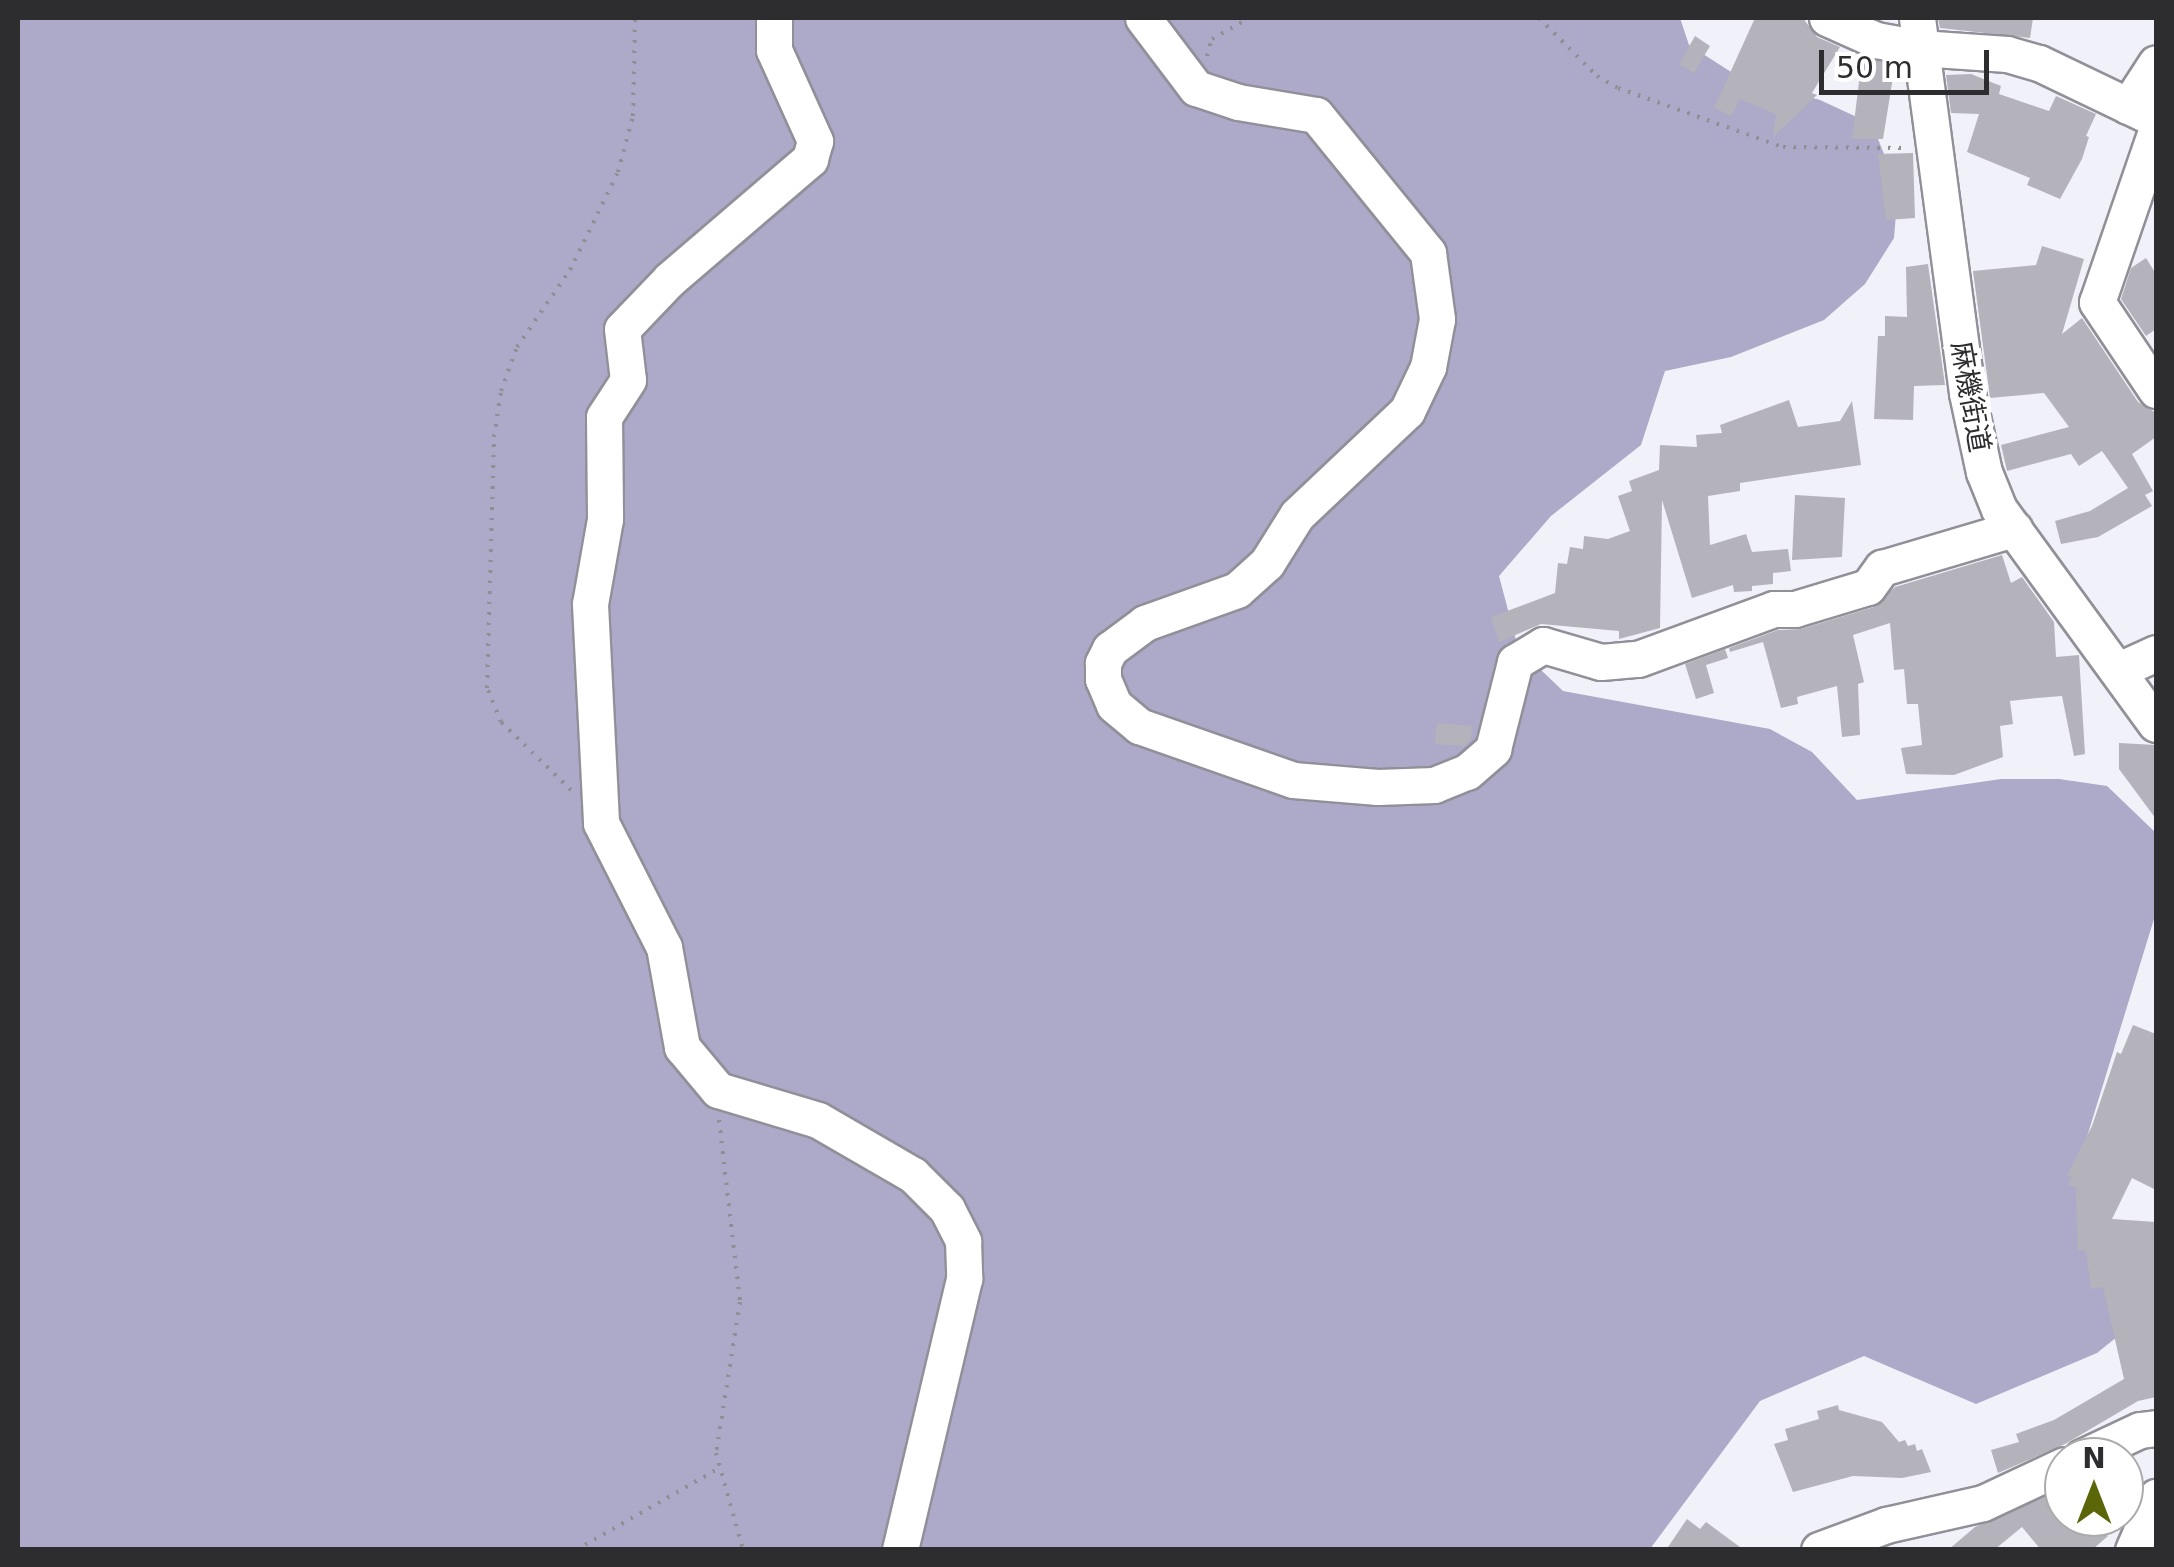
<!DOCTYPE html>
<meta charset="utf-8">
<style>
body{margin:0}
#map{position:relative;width:2174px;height:1567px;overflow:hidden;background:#f1f1fa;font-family:"DejaVu Sans","Noto Sans JP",sans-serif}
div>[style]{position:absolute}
.forest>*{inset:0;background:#aca9c9}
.building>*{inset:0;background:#b4b3bb}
.path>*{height:4px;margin-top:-2px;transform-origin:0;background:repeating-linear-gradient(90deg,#8e8e93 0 2.5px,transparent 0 10.5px)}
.roads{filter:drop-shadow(2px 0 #919099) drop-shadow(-2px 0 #919099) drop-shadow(0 2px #919099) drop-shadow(0 -2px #919099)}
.minor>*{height:35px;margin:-17.5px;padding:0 17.5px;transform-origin:17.5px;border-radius:17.5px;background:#fff}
span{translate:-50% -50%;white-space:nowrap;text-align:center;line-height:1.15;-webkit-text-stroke:9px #fff;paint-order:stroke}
.street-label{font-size:28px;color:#2d2d30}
.frame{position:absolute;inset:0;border:20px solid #2d2d30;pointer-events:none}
.north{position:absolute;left:2044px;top:1437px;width:100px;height:100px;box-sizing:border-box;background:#fff;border:2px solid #ababac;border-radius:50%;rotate:0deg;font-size:28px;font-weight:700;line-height:40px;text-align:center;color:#2d2d30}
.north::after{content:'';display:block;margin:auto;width:35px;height:45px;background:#5b6608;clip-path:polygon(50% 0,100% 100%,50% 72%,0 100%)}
.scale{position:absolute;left:1819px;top:50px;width:170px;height:45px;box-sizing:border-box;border:5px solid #2d2d30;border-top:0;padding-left:12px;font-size:30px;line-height:35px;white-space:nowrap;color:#2d2d30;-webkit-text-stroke:8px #fff;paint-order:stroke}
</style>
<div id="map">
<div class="forest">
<div style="clip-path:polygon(18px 18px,1680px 18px,1689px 45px,1742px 79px,1820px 100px,1872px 124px,1898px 189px,1894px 238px,1865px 284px,1824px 320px,1731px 357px,1665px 371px,1641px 445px,1551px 516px,1499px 576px,1518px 648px,1563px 691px,1770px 729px,1812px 752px,1857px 800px,2001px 779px,2059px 779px,2107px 786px,2156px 833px,2154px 919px,2086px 1140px,2128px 1328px,2097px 1353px,1976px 1404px,1864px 1356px,1760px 1401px,1650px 1549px,18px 1549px)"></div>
</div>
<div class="building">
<div style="clip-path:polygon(1755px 18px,1803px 18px,1817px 37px,1840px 47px,1812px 93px,1817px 95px,1773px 137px,1776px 114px,1740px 99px,1731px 116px,1714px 108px)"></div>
<div style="clip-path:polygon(1938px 18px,2033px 18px,2030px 38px,1940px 28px)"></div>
<div style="clip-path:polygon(1695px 36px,1710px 46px,1694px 73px,1679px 64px)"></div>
<div style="clip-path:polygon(1862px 57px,1902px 66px,1903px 72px,1894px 71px,1883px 139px,1852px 139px)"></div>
<div style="clip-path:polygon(1971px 74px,2001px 86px,1999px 94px,2049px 111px,2056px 96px,2096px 114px,2086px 136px,2089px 137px,2082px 159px,2060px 199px,2027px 185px,2030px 178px,1967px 152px,1979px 114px,1951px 113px,1946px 75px)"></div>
<div style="clip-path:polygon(1913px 153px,1915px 218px,1886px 220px,1878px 154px)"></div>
<div style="clip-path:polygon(2042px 246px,2084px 259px,2062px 334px,2082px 318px,2138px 402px,2156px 413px,2156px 437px,2132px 454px,2153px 491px,2145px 495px,2152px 506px,2098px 537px,2061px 544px,2055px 521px,2090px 511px,2128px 488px,2102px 451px,2079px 466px,2071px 454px,2007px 471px,2001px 445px,2069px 427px,2044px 393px,1990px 398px,1973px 271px,2036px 265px)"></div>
<div style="clip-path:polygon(2146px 258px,2156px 274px,2156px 329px,2146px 336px,2121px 299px,2131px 268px)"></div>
<div style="clip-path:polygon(1928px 264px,1945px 385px,1914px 386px,1913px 420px,1874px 419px,1878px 336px,1885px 336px,1885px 316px,1907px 317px,1906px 267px)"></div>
<div style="clip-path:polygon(1789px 400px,1798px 427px,1840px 421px,1852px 401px,1861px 465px,1740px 483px,1740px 491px,1708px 496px,1710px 545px,1746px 534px,1752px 552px,1788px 549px,1791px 571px,1773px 573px,1773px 584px,1752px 586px,1752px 591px,1734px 592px,1733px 585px,1692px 598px,1662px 500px,1660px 628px,1619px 639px,1619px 631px,1541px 624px,1499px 642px,1491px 617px,1555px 593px,1558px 563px,1567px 564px,1570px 547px,1583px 549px,1584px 536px,1608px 539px,1630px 531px,1618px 496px,1632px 491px,1629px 481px,1659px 470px,1660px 445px,1697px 447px,1696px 435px,1722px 433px,1720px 425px)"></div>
<div style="clip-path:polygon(1795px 495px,1845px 498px,1842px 557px,1792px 560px)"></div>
<div style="clip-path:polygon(2002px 555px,2011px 583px,2022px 577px,2054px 622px,2056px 657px,2079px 655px,2085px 754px,2074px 756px,2062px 696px,2037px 698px,2010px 701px,2013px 724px,2000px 726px,2003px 757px,1954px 775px,1906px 774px,1901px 748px,1922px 745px,1918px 704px,1907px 704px,1904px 669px,1894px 670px,1890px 623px,1853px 635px,1864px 682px,1858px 684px,1860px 735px,1842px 737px,1837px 686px,1797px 697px,1798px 704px,1781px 708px,1763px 642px,1730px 652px,1729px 648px,1778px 630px,1801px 629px,1874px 607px,1895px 587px)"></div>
<div style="clip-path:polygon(1725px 649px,1728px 658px,1706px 665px,1714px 693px,1696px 699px,1685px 664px)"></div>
<div style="clip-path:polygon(1437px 723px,1472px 726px,1471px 740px,1464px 746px,1435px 744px)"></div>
<div style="clip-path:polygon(2119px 743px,2156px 745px,2156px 819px,2119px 769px)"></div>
<div style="clip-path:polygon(2133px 1025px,2156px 1034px,2156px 1190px,2132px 1178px,2112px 1219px,2156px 1222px,2156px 1397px,2138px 1401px,2065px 1444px,1998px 1473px,1991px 1450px,2019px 1442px,2016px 1434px,2054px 1420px,2124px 1379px,2103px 1287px,2091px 1289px,2086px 1251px,2078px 1250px,2076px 1188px,2068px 1184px,2072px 1177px,2067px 1175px,2092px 1126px,2117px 1052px,2121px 1054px)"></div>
<div style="clip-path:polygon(1838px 1405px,1839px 1410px,1882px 1422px,1899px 1442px,1905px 1440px,1908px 1446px,1915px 1444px,1917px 1451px,1922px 1449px,1931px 1472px,1902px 1478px,1853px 1476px,1793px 1492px,1774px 1444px,1788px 1440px,1785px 1429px,1819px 1419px,1817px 1411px)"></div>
<div style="clip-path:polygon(2064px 1488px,2064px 1517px,2110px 1517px,2099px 1526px,2108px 1536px,2092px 1550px,2041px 1550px,2022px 1527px,1994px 1550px,1948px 1550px,1975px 1527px)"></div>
<div style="clip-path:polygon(1687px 1519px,1700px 1529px,1706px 1522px,1744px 1550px,1666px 1550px)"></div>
</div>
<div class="path">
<div style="left:1539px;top:18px;width:82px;rotate:45deg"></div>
<div style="left:1597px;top:76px;width:24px;rotate:30deg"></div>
<div style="left:1618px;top:88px;width:175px;rotate:19.7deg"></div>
<div style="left:1783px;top:147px;width:121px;rotate:0.5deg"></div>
<div style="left:1207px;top:56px;width:18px;rotate:-74deg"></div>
<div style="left:1212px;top:39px;width:43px;rotate:-29.6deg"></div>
<div style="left:571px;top:790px;width:98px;rotate:-135.8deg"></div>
<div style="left:501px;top:722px;width:37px;rotate:-112deg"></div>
<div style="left:487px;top:688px;width:251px;rotate:-88.4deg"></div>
<div style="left:494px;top:437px;width:47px;rotate:-81.3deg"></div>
<div style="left:501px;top:391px;width:47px;rotate:-70deg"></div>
<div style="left:517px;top:347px;width:93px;rotate:-55.5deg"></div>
<div style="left:570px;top:270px;width:109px;rotate:-63.9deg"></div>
<div style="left:618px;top:172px;width:58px;rotate:-75deg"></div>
<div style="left:633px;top:116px;width:98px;rotate:-88.8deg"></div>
<div style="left:719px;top:1120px;width:183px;rotate:83.4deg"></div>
<div style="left:740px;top:1302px;width:153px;rotate:99deg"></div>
<div style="left:716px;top:1453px;width:101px;rotate:74.4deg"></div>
<div style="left:576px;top:1550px;width:165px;rotate:-29.8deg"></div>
</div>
<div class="roads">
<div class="minor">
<div style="left:774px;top:18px;width:32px;rotate:90deg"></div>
<div style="left:774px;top:50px;width:100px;rotate:65.7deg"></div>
<div style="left:815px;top:141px;width:19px;rotate:106deg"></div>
<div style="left:810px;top:159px;width:184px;rotate:139.4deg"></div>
<div style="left:670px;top:279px;width:69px;rotate:133.8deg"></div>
<div style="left:622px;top:329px;width:51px;rotate:83.3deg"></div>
<div style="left:628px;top:380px;width:44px;rotate:123deg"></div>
<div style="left:604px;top:417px;width:102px;rotate:89.4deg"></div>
<div style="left:605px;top:519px;width:86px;rotate:100deg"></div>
<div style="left:590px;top:604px;width:219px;rotate:87.1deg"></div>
<div style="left:601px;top:823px;width:139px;rotate:63.1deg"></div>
<div style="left:664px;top:947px;width:102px;rotate:79.8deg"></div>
<div style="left:682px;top:1047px;width:56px;rotate:50.1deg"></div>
<div style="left:718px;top:1090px;width:104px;rotate:16.7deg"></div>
<div style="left:818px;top:1120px;width:110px;rotate:30.1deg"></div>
<div style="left:913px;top:1175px;width:48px;rotate:45deg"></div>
<div style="left:947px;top:1209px;width:36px;rotate:63deg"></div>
<div style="left:963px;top:1241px;width:38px;rotate:88deg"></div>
<div style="left:964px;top:1279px;width:278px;rotate:103.3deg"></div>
<div style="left:1143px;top:18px;width:88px;rotate:52.9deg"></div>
<div style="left:1196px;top:88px;width:44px;rotate:18.4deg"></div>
<div style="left:1238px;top:102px;width:79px;rotate:9.5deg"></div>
<div style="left:1316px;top:115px;width:178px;rotate:50.9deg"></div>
<div style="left:1428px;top:253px;width:67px;rotate:82.2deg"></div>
<div style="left:1437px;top:319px;width:49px;rotate:100.6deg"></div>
<div style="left:1428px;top:367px;width:49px;rotate:115.5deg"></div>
<div style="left:1407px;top:411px;width:151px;rotate:136.6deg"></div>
<div style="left:1297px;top:515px;width:57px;rotate:122deg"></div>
<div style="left:1267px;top:563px;width:40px;rotate:138deg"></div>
<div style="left:1237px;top:590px;width:98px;rotate:160.3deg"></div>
<div style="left:1145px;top:623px;width:44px;rotate:143.4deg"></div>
<div style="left:1110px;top:649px;width:16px;rotate:117deg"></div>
<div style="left:1103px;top:663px;width:16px;rotate:90deg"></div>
<div style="left:1103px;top:679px;width:28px;rotate:67deg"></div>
<div style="left:1114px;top:705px;width:33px;rotate:40deg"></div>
<div style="left:1139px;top:726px;width:163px;rotate:19.3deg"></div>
<div style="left:1293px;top:780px;width:85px;rotate:4.7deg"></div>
<div style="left:1378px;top:787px;width:56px;rotate:-2deg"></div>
<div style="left:1434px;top:785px;width:35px;rotate:-22deg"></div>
<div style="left:1467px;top:772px;width:35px;rotate:-41deg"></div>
<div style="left:1493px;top:749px;width:90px;rotate:-75.8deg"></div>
<div style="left:1515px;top:662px;width:33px;rotate:-31deg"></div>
<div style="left:1543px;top:645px;width:60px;rotate:16.3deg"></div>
<div style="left:1601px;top:662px;width:37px;rotate:-5deg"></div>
<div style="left:1638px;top:659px;width:145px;rotate:-20.2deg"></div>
<div style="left:1774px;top:609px;width:21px"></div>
<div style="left:1795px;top:609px;width:76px;rotate:-16.8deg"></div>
<div style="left:1868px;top:587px;width:24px;rotate:-54deg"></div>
<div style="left:1882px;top:568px;width:138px;rotate:-16.5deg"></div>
<div style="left:1827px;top:18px;width:54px;rotate:24.2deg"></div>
<div style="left:1876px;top:40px;width:45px;rotate:10.3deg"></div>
<div style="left:1920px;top:48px;width:87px;rotate:3.9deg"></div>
<div style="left:2007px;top:54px;width:33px;rotate:16deg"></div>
<div style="left:2039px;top:63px;width:130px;rotate:25.6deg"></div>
<div style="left:1917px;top:18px;width:378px;rotate:82.4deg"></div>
<div style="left:1967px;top:393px;width:81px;rotate:77.9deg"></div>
<div style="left:1984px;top:472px;width:40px;rotate:68deg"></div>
<div style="left:1999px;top:509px;width:266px;rotate:53.9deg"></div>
<div style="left:2128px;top:106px;width:51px;rotate:-56.9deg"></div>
<div style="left:2156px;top:131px;width:181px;rotate:109deg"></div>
<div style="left:2097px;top:302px;width:106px;rotate:56.2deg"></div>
<div style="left:2119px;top:670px;width:41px;rotate:-24.7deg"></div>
<div style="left:2082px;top:1457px;width:64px;rotate:-25deg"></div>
<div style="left:2140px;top:1430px;width:16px;rotate:-7deg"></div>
<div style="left:1819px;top:1550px;width:72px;rotate:-20.5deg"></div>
<div style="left:1886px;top:1525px;width:99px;rotate:-12.8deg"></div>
<div style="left:1983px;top:1503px;width:89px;rotate:-25.1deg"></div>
<div style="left:2133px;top:1550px;width:58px;rotate:-66.5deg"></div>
</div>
</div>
<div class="street-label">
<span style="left:1970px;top:397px;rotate:80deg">麻機街道</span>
</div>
<div class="frame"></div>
<div class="north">N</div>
<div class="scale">50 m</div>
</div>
